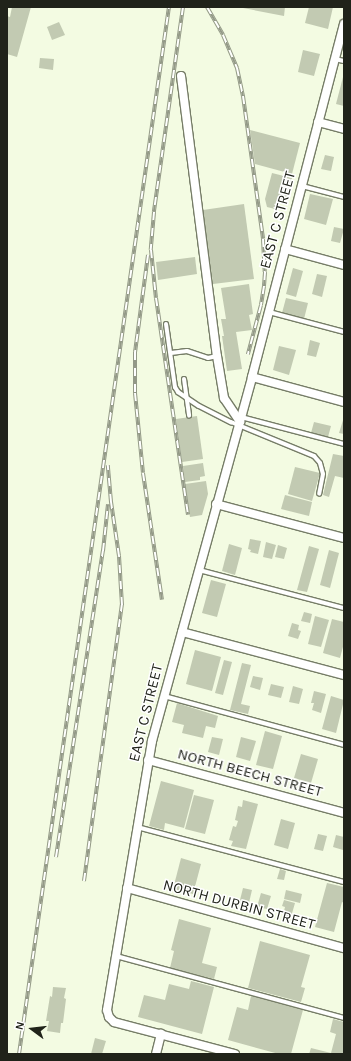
<!DOCTYPE html>
<style>
body{margin:0}
#map{position:relative;width:351px;height:1061px;overflow:hidden;background:#f3fbe2;font-family:Karla,sans-serif}
div>[style]{position:absolute}
.building>*{inset:0;background:#c2cab2}
.roads{filter:drop-shadow(1px 0 #767d67) drop-shadow(-1px 0 #767d67) drop-shadow(0 1px #767d67) drop-shadow(0 -1px #767d67)}
.service>*{height:4px;margin:-2px;padding:0 2px;transform-origin:2px;border-radius:2px;background:#fff}
.minor>*{height:8px;margin:-4px;padding:0 4px;transform-origin:4px;border-radius:4px;background:#fff}
.rail>*{height:4px;margin-top:-2px;transform-origin:0;background:repeating-linear-gradient(90deg,#fff 0 8px,#939987 0 16px);box-sizing:border-box;border-block:1px solid #939987}
span{translate:-50% -50%;white-space:nowrap;text-align:center;line-height:1.15;-webkit-text-stroke:3px #fff;paint-order:stroke}
.street-label{font-size:15px;color:#20231a}
.frame{position:absolute;inset:0;border:8px solid #20231a;pointer-events:none}
.north{position:absolute;left:12px;top:1009px;width:40px;height:40px;-webkit-text-stroke:3px #fff;paint-order:stroke;rotate:285deg;font-size:11px;font-weight:700;line-height:16px;text-align:center;color:#20231a}
.north::after{content:'';display:block;margin:auto;width:14px;height:18px;background:#20231a;clip-path:polygon(50% 0,100% 100%,50% 72%,0 100%)}
</style>
<div id="map">
<div class="building">
<div style="clip-path:polygon(12px 7px,31px 7px,17px 57px,7px 54px,7px 16px,10px 17px)"></div>
<div style="clip-path:polygon(238px 7px,285px 7px,284px 16px)"></div>
<div style="clip-path:polygon(309px 7px,333px 7px,328px 29px,305px 23px)"></div>
<div style="clip-path:polygon(59px 22px,65px 35px,52px 40px,47px 27px)"></div>
<div style="clip-path:polygon(303px 50px,320px 54px,314px 76px,298px 72px)"></div>
<div style="clip-path:polygon(40px 58px,54px 59px,53px 70px,39px 68px)"></div>
<div style="clip-path:polygon(343px 77px,344px 77px,344px 106px,336px 104px)"></div>
<div style="clip-path:polygon(250px 130px,300px 143px,292px 174px,255px 164px)"></div>
<div style="clip-path:polygon(325px 155px,334px 157px,331px 171px,321px 169px)"></div>
<div style="clip-path:polygon(272px 173px,292px 178px,285px 204px,276px 202px,275px 209px,267px 207px,265px 199px)"></div>
<div style="clip-path:polygon(310px 194px,333px 199px,326px 225px,304px 219px)"></div>
<div style="clip-path:polygon(244px 204px,254px 279px,213px 284px,203px 210px)"></div>
<div style="clip-path:polygon(334px 227px,344px 229px,340px 243px,331px 241px)"></div>
<div style="clip-path:polygon(195px 257px,197px 274px,158px 280px,156px 262px)"></div>
<div style="clip-path:polygon(293px 268px,303px 271px,296px 297px,286px 294px)"></div>
<div style="clip-path:polygon(317px 274px,327px 276px,322px 297px,312px 294px)"></div>
<div style="clip-path:polygon(249px 284px,253px 314px,249px 315px,252px 330px,236px 332px,242px 369px,227px 371px,222px 336px,224px 336px,221px 319px,226px 319px,221px 288px)"></div>
<div style="clip-path:polygon(286px 298px,308px 303px,304px 319px,282px 313px)"></div>
<div style="clip-path:polygon(310px 340px,320px 343px,316px 357px,307px 355px)"></div>
<div style="clip-path:polygon(279px 346px,296px 350px,289px 375px,273px 370px)"></div>
<div style="clip-path:polygon(197px 416px,203px 459px,182px 462px,176px 419px)"></div>
<div style="clip-path:polygon(344px 417px,344px 434px,339px 433px)"></div>
<div style="clip-path:polygon(314px 422px,331px 426px,328px 437px,311px 433px)"></div>
<div style="clip-path:polygon(333px 454px,344px 456px,344px 478px,335px 476px,329px 497px,323px 495px)"></div>
<div style="clip-path:polygon(203px 463px,205px 476px,200px 477px,200px 480px,185px 482px,183px 466px)"></div>
<div style="clip-path:polygon(295px 467px,320px 473px,312px 501px,288px 494px)"></div>
<div style="clip-path:polygon(206px 481px,208px 494px,202px 515px,190px 517px,185px 484px)"></div>
<div style="clip-path:polygon(285px 495px,312px 502px,309px 516px,281px 509px)"></div>
<div style="clip-path:polygon(250px 539px,261px 541px,258px 554px,250px 552px,251px 550px,248px 549px)"></div>
<div style="clip-path:polygon(266px 542px,276px 545px,272px 559px,263px 557px)"></div>
<div style="clip-path:polygon(229px 544px,242px 548px,235px 575px,222px 571px)"></div>
<div style="clip-path:polygon(278px 545px,287px 548px,284px 559px,275px 557px)"></div>
<div style="clip-path:polygon(309px 546px,319px 549px,307px 592px,297px 590px)"></div>
<div style="clip-path:polygon(329px 550px,339px 553px,330px 588px,320px 585px)"></div>
<div style="clip-path:polygon(211px 580px,226px 584px,217px 617px,202px 613px)"></div>
<div style="clip-path:polygon(304px 612px,312px 614px,310px 623px,301px 621px)"></div>
<div style="clip-path:polygon(315px 616px,329px 620px,321px 647px,308px 644px)"></div>
<div style="clip-path:polygon(332px 619px,344px 622px,344px 643px,340px 658px,323px 653px)"></div>
<div style="clip-path:polygon(292px 623px,299px 625px,298px 630px,301px 631px,298px 639px,288px 636px)"></div>
<div style="clip-path:polygon(195px 650px,221px 657px,212px 691px,186px 684px)"></div>
<div style="clip-path:polygon(224px 660px,232px 662px,223px 695px,215px 693px)"></div>
<div style="clip-path:polygon(242px 663px,251px 665px,241px 704px,250px 706px,248px 714px,230px 710px)"></div>
<div style="clip-path:polygon(253px 676px,263px 678px,260px 690px,250px 687px)"></div>
<div style="clip-path:polygon(271px 684px,284px 687px,281px 698px,268px 695px)"></div>
<div style="clip-path:polygon(293px 686px,303px 689px,299px 704px,289px 702px)"></div>
<div style="clip-path:polygon(314px 691px,326px 694px,321px 713px,312px 710px,314px 703px,311px 703px)"></div>
<div style="clip-path:polygon(331px 696px,344px 700px,336px 733px,322px 729px)"></div>
<div style="clip-path:polygon(177px 703px,218px 716px,215px 728px,206px 726px,203px 738px,182px 733px,184px 725px,172px 722px)"></div>
<div style="clip-path:polygon(265px 731px,282px 736px,273px 769px,256px 765px)"></div>
<div style="clip-path:polygon(212px 737px,223px 739px,219px 755px,208px 752px)"></div>
<div style="clip-path:polygon(241px 737px,256px 741px,250px 761px,236px 757px)"></div>
<div style="clip-path:polygon(301px 754px,318px 759px,311px 783px,294px 778px)"></div>
<div style="clip-path:polygon(161px 781px,194px 790px,184px 828px,165px 823px,164px 830px,149px 826px)"></div>
<div style="clip-path:polygon(194px 795px,214px 800px,205px 834px,185px 829px)"></div>
<div style="clip-path:polygon(243px 800px,258px 804px,246px 849px,231px 846px,233px 841px,229px 840px,233px 826px,236px 827px,238px 821px,235px 820px,238px 806px,242px 807px)"></div>
<div style="clip-path:polygon(281px 819px,295px 823px,288px 849px,274px 845px)"></div>
<div style="clip-path:polygon(318px 834px,327px 836px,323px 851px,314px 849px)"></div>
<div style="clip-path:polygon(336px 835px,344px 837px,343px 850px,333px 847px)"></div>
<div style="clip-path:polygon(181px 858px,201px 864px,193px 894px,173px 889px)"></div>
<div style="clip-path:polygon(280px 869px,286px 871px,284px 880px,277px 879px)"></div>
<div style="clip-path:polygon(327px 883px,344px 887px,344px 903px,342px 902px,334px 932px,315px 927px)"></div>
<div style="clip-path:polygon(243px 888px,252px 890px,248px 907px,239px 904px)"></div>
<div style="clip-path:polygon(286px 890px,302px 894px,300px 903px,284px 899px)"></div>
<div style="clip-path:polygon(261px 893px,271px 896px,267px 909px,257px 907px)"></div>
<div style="clip-path:polygon(284px 900px,295px 903px,291px 917px,283px 915px,285px 907px,282px 906px)"></div>
<div style="clip-path:polygon(179px 919px,211px 928px,202px 963px,217px 967px,214px 979px,170px 968px,174px 951px,171px 950px)"></div>
<div style="clip-path:polygon(260px 941px,310px 955px,301px 987px,305px 988px,301px 1002px,248px 988px)"></div>
<div style="clip-path:polygon(191px 981px,214px 987px,202px 1034px,138px 1017px,144px 995px,165px 1000px,169px 984px,189px 989px)"></div>
<div style="clip-path:polygon(53px 987px,66px 988px,64px 998px,66px 999px,63px 1023px,61px 1023px,60px 1033px,47px 1031px,49px 1021px,46px 1021px,50px 996px,52px 997px)"></div>
<div style="clip-path:polygon(251px 996px,303px 1010px,291px 1054px,279px 1054px,228px 1040px,237px 1007px,248px 1010px)"></div>
<div style="clip-path:polygon(333px 1019px,344px 1022px,344px 1054px,309px 1054px,311px 1048px,331px 1053px,336px 1034px,330px 1032px)"></div>
<div style="clip-path:polygon(95px 1038px,106px 1041px,102px 1054px,91px 1054px)"></div>
</div>
<div class="roads">
<div class="service">
<div style="left:335px;top:59px;width:9px;rotate:13deg"></div>
<div style="left:302px;top:186px;width:43px;rotate:14.7deg"></div>
<div style="left:269px;top:312px;width:78px;rotate:14.9deg"></div>
<div style="left:166px;top:324px;width:64px;rotate:81.9deg"></div>
<div style="left:175px;top:387px;width:6px;rotate:59deg"></div>
<div style="left:178px;top:392px;width:25px;rotate:34deg"></div>
<div style="left:199px;top:406px;width:36px;rotate:27deg"></div>
<div style="left:231px;top:422px;width:90px;rotate:22.3deg"></div>
<div style="left:314px;top:456px;width:9px;rotate:49deg"></div>
<div style="left:320px;top:463px;width:11px;rotate:75deg"></div>
<div style="left:323px;top:474px;width:20px;rotate:101deg"></div>
<div style="left:171px;top:353px;width:16px;rotate:-7deg"></div>
<div style="left:187px;top:351px;width:22px;rotate:18deg"></div>
<div style="left:208px;top:358px;width:9px;rotate:-13deg"></div>
<div style="left:184px;top:379px;width:37px;rotate:82deg"></div>
<div style="left:241px;top:417px;width:106px;rotate:14.7deg"></div>
<div style="left:199px;top:570px;width:150px;rotate:14.7deg"></div>
<div style="left:164px;top:696px;width:187px;rotate:15.2deg"></div>
<div style="left:137px;top:827px;width:214px;rotate:14.9deg"></div>
<div style="left:116px;top:956px;width:236px;rotate:15.2deg"></div>
</div>
<div class="minor">
<div style="left:181px;top:76px;width:282px;rotate:82.7deg"></div>
<div style="left:217px;top:356px;width:43px;rotate:80.5deg"></div>
<div style="left:224px;top:398px;width:29px;rotate:56deg"></div>
<div style="left:318px;top:122px;width:27px;rotate:15deg"></div>
<div style="left:285px;top:249px;width:61px;rotate:15.2deg"></div>
<div style="left:252px;top:377px;width:95px;rotate:15.2deg"></div>
<div style="left:216px;top:504px;width:132px;rotate:14.9deg"></div>
<div style="left:182px;top:632px;width:168px;rotate:14.9deg"></div>
<div style="left:148px;top:760px;width:203px;rotate:15.1deg"></div>
<div style="left:127px;top:888px;width:225px;rotate:15.5deg"></div>
<div style="left:156px;top:1054px;width:21px;rotate:-76deg"></div>
<div style="left:235px;top:1054px;width:125px;rotate:-165.2deg"></div>
<div style="left:114px;top:1022px;width:7px;rotate:-135deg"></div>
<div style="left:109px;top:1017px;width:7px;rotate:-106deg"></div>
<div style="left:107px;top:1010px;width:273px;rotate:-80.5deg"></div>
<div style="left:152px;top:741px;width:377px;rotate:-74.6deg"></div>
<div style="left:252px;top:377px;width:365px;rotate:-75.4deg"></div>
</div>
</div>
<div class="rail">
<div style="left:183px;top:7px;width:207px;rotate:98.1deg"></div>
<div style="left:154px;top:212px;width:38px;rotate:95deg"></div>
<div style="left:151px;top:250px;width:48px;rotate:84.1deg"></div>
<div style="left:156px;top:298px;width:219px;rotate:81.6deg"></div>
<div style="left:207px;top:7px;width:32px;rotate:60deg"></div>
<div style="left:223px;top:35px;width:36px;rotate:67deg"></div>
<div style="left:237px;top:68px;width:29px;rotate:78deg"></div>
<div style="left:243px;top:96px;width:144px;rotate:82deg"></div>
<div style="left:263px;top:239px;width:33px;rotate:87deg"></div>
<div style="left:265px;top:272px;width:14px;rotate:94deg"></div>
<div style="left:264px;top:286px;width:19px;rotate:99deg"></div>
<div style="left:261px;top:305px;width:51px;rotate:104.9deg"></div>
<div style="left:148px;top:255px;width:98px;rotate:97.6deg"></div>
<div style="left:135px;top:352px;width:41px;rotate:90deg"></div>
<div style="left:135px;top:393px;width:80px;rotate:84.3deg"></div>
<div style="left:143px;top:473px;width:128px;rotate:81.5deg"></div>
<div style="left:56px;top:857px;width:310px;rotate:-81.3deg"></div>
<div style="left:103px;top:551px;width:47px;rotate:-83.9deg"></div>
<div style="left:84px;top:881px;width:279px;rotate:-82.2deg"></div>
<div style="left:122px;top:605px;width:49px;rotate:-93.5deg"></div>
<div style="left:119px;top:556px;width:55px;rotate:-98.4deg"></div>
<div style="left:111px;top:502px;width:37px;rotate:-95deg"></div>
<div style="left:19px;top:1054px;width:1058px;rotate:-81.85deg"></div>
</div>
<div class="street-label">
<span style="left:278px;top:220px;rotate:-75deg">EAST C STREET</span>
<span style="left:146px;top:713px;rotate:-76deg">EAST C STREET</span>
<span style="left:250px;top:773px;rotate:15deg">NORTH BEECH STREET</span>
<span style="left:239px;top:905px;rotate:15deg">NORTH DURBIN STREET</span>
</div>
<div class="frame"></div>
<div class="north">N</div>
</div>
